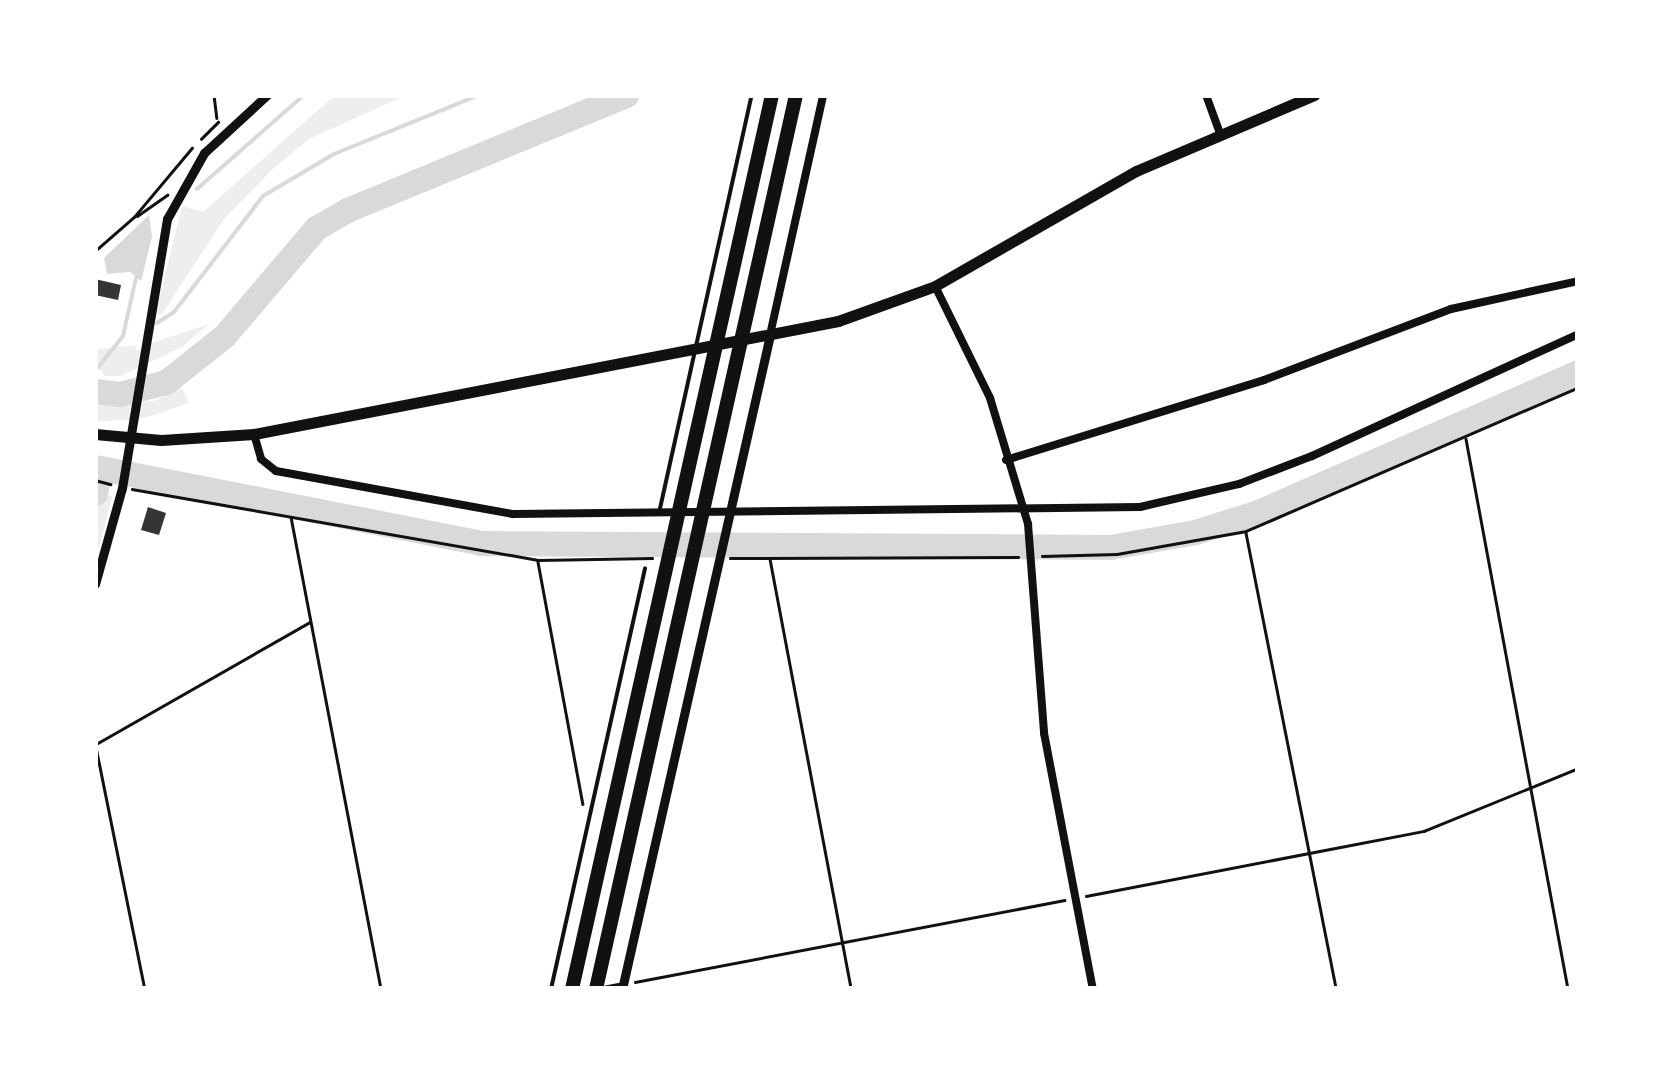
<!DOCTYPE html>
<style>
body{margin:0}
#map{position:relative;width:1673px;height:1084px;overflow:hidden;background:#fff;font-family:Lora,serif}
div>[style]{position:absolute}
.green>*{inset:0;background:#eee}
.water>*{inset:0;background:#d9d9d9}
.stream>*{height:4px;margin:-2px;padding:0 2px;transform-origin:2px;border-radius:2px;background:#d9d9d9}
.river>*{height:25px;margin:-12.5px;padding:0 12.5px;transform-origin:12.5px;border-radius:12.5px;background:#d9d9d9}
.building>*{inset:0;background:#353535}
.path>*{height:2.5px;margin:-1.25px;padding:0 1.25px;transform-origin:1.25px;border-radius:1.25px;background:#111}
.service>*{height:4px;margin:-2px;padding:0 2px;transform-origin:2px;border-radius:2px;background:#111}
.minor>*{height:8px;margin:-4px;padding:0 4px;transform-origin:4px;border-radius:4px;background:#111}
.tertiary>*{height:9px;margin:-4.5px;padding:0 4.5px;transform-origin:4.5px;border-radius:4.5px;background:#111}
.primary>*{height:11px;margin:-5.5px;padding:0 5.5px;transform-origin:5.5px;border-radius:5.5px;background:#111}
.motorway>*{height:14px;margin:-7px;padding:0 7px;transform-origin:7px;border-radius:7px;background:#111}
span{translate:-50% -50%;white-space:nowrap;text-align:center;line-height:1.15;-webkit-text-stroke:8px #fff;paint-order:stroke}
.frame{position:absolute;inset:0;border:98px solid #fff;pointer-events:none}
</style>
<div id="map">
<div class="green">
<div style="clip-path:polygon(335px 95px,406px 95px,309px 139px,275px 167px,224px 219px,162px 314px,155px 315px,182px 206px,203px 212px)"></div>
<div style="clip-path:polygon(209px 324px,182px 347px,121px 376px,105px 376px,95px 363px,95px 350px,136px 345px,136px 350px,150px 350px,151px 343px)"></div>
<div style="clip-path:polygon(182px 388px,189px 403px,145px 418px,95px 422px,95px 405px,154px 401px)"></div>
<div style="clip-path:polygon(95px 486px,112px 497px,95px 564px,97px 497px)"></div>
</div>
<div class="water">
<div style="clip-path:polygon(149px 215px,152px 237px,141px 281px,130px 272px,107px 274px,104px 258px)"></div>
</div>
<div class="stream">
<div style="left:197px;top:189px;width:142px;rotate:-41.3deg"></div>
<div style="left:157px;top:323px;width:20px;rotate:-33deg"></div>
<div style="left:174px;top:312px;width:146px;rotate:-52.5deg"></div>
<div style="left:263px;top:196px;width:82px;rotate:-30.6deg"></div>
<div style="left:334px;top:154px;width:157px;rotate:-22.1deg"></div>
<div style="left:95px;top:371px;width:45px;rotate:-51.3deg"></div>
<div style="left:123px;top:336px;width:59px;rotate:-77.4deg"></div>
</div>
<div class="river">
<div style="left:95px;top:391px;width:24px;rotate:7deg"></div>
<div style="left:119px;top:394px;width:49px;rotate:-14.3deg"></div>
<div style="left:166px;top:382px;width:74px;rotate:-38.4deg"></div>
<div style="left:224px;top:336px;width:142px;rotate:-49.6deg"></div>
<div style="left:316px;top:228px;width:36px;rotate:-30deg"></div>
<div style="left:347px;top:210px;width:302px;rotate:-22.4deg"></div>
<div style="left:95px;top:467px;width:393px;rotate:11.1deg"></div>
<div style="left:481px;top:543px;width:629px;rotate:0.36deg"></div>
<div style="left:1110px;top:547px;width:86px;rotate:-10deg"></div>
<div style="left:1195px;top:532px;width:66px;rotate:-17.6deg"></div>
<div style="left:1258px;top:512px;width:349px;rotate:-23.6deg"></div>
<div style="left:95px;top:493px;width:25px;rotate:-79deg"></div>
</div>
<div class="building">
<div style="clip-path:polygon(95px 279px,121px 285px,118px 300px,95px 295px)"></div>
<div style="clip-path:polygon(148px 507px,166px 513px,159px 535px,141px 530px)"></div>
</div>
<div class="path">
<div style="left:214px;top:95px;width:23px;rotate:83deg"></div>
<div style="left:201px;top:139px;width:24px;rotate:-45deg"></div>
<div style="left:137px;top:216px;width:37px;rotate:-35deg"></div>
<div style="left:95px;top:251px;width:52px;rotate:-41.1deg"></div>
<div style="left:134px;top:217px;width:90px;rotate:-50deg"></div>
<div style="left:1466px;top:439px;width:559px;rotate:79.49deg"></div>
<div style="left:95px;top:480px;width:16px;rotate:15deg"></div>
<div style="left:132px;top:489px;width:412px;rotate:9.9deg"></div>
<div style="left:538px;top:560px;width:114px;rotate:-1deg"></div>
<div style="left:291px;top:517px;width:481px;rotate:79.2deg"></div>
<div style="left:1246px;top:533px;width:465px;rotate:78.8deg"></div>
<div style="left:1042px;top:556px;width:75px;rotate:-1.5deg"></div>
<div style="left:1117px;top:554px;width:131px;rotate:-10.1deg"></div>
<div style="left:1246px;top:531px;width:362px;rotate:-23.4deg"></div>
<div style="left:730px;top:558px;width:288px;rotate:-0.2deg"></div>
<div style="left:770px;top:559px;width:438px;rotate:79.3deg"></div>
<div style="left:538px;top:562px;width:246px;rotate:79.5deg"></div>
<div style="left:95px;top:742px;width:252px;rotate:78.6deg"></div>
<div style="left:96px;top:744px;width:246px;rotate:-29.7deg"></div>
<div style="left:1086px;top:896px;width:344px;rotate:-10.9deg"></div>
<div style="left:1424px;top:831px;width:166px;rotate:-22.2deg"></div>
<div style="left:635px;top:982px;width:437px;rotate:-10.8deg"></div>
</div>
<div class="service">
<div style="left:659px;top:513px;width:428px;rotate:-77.5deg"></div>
<div style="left:551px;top:989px;width:431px;rotate:-77.4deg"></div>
<div style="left:598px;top:989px;width:25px;rotate:-11deg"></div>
</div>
<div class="minor">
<div style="left:1206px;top:95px;width:38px;rotate:70deg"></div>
<div style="left:935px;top:286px;width:125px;rotate:63.8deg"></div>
<div style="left:990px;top:398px;width:132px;rotate:73.2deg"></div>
<div style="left:1028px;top:524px;width:210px;rotate:85.6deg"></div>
<div style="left:1044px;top:733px;width:261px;rotate:79.2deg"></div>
<div style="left:770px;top:335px;width:246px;rotate:-77.5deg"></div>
<div style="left:254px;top:434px;width:26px;rotate:74deg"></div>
<div style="left:261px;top:459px;width:19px;rotate:39deg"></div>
<div style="left:276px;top:471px;width:241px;rotate:10.3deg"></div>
<div style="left:513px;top:514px;width:627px;rotate:-0.64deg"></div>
<div style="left:1140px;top:507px;width:102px;rotate:-13.1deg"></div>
<div style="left:1239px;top:484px;width:78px;rotate:-21deg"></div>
<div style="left:1312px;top:456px;width:293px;rotate:-24.6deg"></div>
<div style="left:1006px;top:460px;width:270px;rotate:-17.2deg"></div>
<div style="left:1264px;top:380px;width:200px;rotate:-20.8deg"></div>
<div style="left:1451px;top:309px;width:130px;rotate:-12.4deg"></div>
</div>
<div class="tertiary">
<div style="left:95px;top:584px;width:100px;rotate:-74.3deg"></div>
<div style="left:122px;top:488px;width:273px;rotate:-80.5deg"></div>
<div style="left:167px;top:219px;width:76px;rotate:-60.7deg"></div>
<div style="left:204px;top:153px;width:86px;rotate:-42.6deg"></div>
<div style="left:622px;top:989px;width:671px;rotate:-77.25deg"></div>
</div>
<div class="primary">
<div style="left:95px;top:434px;width:66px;rotate:5.2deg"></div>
<div style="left:161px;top:440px;width:93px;rotate:-3.7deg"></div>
<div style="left:254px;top:434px;width:595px;rotate:-10.95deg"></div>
<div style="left:838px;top:321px;width:103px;rotate:-19.8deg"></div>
<div style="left:935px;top:286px;width:232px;rotate:-29.8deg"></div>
<div style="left:1136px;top:171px;width:194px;rotate:-23.1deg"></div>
</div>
<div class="motorway">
<div style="left:572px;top:989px;width:916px;rotate:-77.39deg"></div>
<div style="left:596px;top:989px;width:916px;rotate:-77.39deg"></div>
</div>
<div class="frame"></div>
</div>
